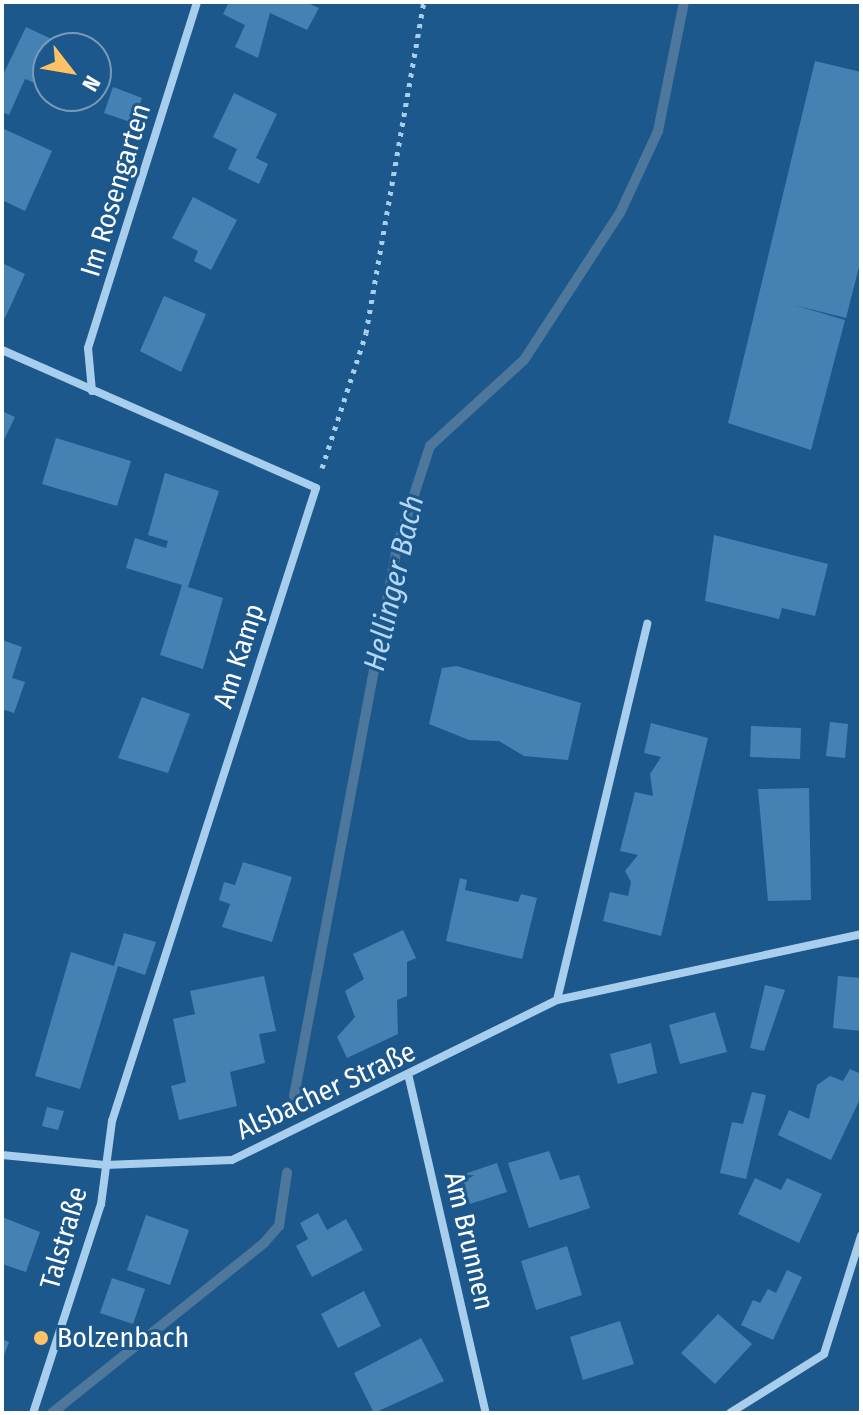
<!DOCTYPE html>
<meta charset="utf-8">
<style>
body{margin:0}
#map{position:relative;width:863px;height:1415px;overflow:hidden;background:#1c588c;font-family:"Fira Sans Condensed",sans-serif}
div>[style]{position:absolute}
.stream>*{height:10px;margin:-5px;padding:0 5px;transform-origin:5px;border-radius:5px;background:#4e779c}
.building>*{inset:0;background:#4582b3}
.path>*{height:5px;margin-top:-2.5px;transform-origin:0;background:repeating-linear-gradient(90deg,#a8ceed 0 4px,transparent 0 10px)}
.street>*{height:8px;margin:-4px;padding:0 4px;transform-origin:4px;border-radius:4px;background:#a8ceed}
.dots>*{width:22px;height:22px;translate:-50% -50%;box-sizing:border-box;border:4px solid #1c588c;border-radius:50%}
span{translate:-50% -50%;white-space:nowrap;text-align:center;line-height:1.15;-webkit-text-stroke:6px #1c588c;paint-order:stroke}
.street-label{font-size:28px;color:#fff}
.poi-label{font-size:28px;color:#fff}
.left{translate:0 -50%;text-align:left}
.water-label{font-size:30px;color:#b4d8f4;font-style:italic}
.frame{position:absolute;inset:0;border:4px solid #fff;pointer-events:none}
.north{position:absolute;left:32px;top:32px;width:80px;height:80px;box-sizing:border-box;background:#1c588c;border:2px solid #779bba;border-radius:50%;rotate:121deg;font-size:22px;font-weight:700;line-height:32px;text-align:center;color:#fff}
.north::after{content:'';display:block;margin:auto;width:28px;height:36px;background:#fdc266;clip-path:polygon(50% 0,100% 100%,50% 72%,0 100%)}
</style>
<div id="map">
<div class="stream">
<div style="left:294px;top:1096px;width:559px;rotate:-79.37deg"></div>
<div style="left:397px;top:547px;width:106px;rotate:-71.9deg"></div>
<div style="left:430px;top:446px;width:127px;rotate:-42.5deg"></div>
<div style="left:524px;top:360px;width:176px;rotate:-56.9deg"></div>
<div style="left:620px;top:213px;width:90px;rotate:-65.1deg"></div>
<div style="left:658px;top:131px;width:132px;rotate:-78.6deg"></div>
<div style="left:52px;top:1413px;width:272px;rotate:-38.7deg"></div>
<div style="left:264px;top:1243px;width:23px;rotate:-49deg"></div>
<div style="left:279px;top:1226px;width:54px;rotate:-81.4deg"></div>
</div>
<div class="building">
<div style="clip-path:polygon(229px 2px,305px 2px,319px 8px,307px 30px,270px 13px,258px 58px,235px 47px,245px 25px,223px 14px)"></div>
<div style="clip-path:polygon(26px 27px,64px 45px,48px 48px,45px 87px,25px 79px,9px 115px,2px 112px,2px 77px)"></div>
<div style="clip-path:polygon(815px 61px,861px 72px,861px 259px,846px 318px,794px 305px,845px 320px,811px 450px,728px 423px)"></div>
<div style="clip-path:polygon(113px 87px,142px 98px,133px 123px,104px 113px)"></div>
<div style="clip-path:polygon(234px 93px,277px 114px,256px 158px,268px 164px,259px 184px,228px 169px,237px 149px,213px 137px)"></div>
<div style="clip-path:polygon(2px 128px,52px 151px,25px 211px,2px 200px)"></div>
<div style="clip-path:polygon(193px 197px,237px 220px,211px 270px,194px 261px,198px 251px,172px 238px)"></div>
<div style="clip-path:polygon(2px 263px,25px 274px,5px 318px,2px 316px)"></div>
<div style="clip-path:polygon(164px 296px,206px 314px,181px 372px,140px 351px)"></div>
<div style="clip-path:polygon(2px 411px,15px 417px,2px 444px)"></div>
<div style="clip-path:polygon(56px 438px,131px 461px,117px 506px,42px 484px)"></div>
<div style="clip-path:polygon(165px 473px,219px 491px,188px 587px,223px 598px,203px 669px,160px 655px,182px 585px,126px 568px,135px 538px,166px 548px,168px 541px,148px 535px)"></div>
<div style="clip-path:polygon(714px 535px,828px 564px,815px 616px,782px 608px,779px 619px,705px 601px)"></div>
<div style="clip-path:polygon(2px 640px,22px 647px,12px 678px,25px 682px,14px 713px,2px 709px)"></div>
<div style="clip-path:polygon(457px 666px,581px 703px,568px 760px,524px 756px,499px 741px,469px 740px,429px 724px,442px 668px)"></div>
<div style="clip-path:polygon(142px 697px,190px 714px,168px 773px,118px 758px)"></div>
<div style="clip-path:polygon(830px 722px,848px 724px,845px 758px,826px 756px)"></div>
<div style="clip-path:polygon(651px 723px,708px 738px,661px 936px,603px 921px,610px 892px,628px 896px,631px 882px,625px 871px,638px 855px,620px 851px,635px 792px,653px 796px,650px 774px,661px 757px,644px 753px)"></div>
<div style="clip-path:polygon(751px 726px,801px 728px,800px 759px,750px 757px)"></div>
<div style="clip-path:polygon(809px 788px,811px 900px,768px 901px,758px 789px)"></div>
<div style="clip-path:polygon(243px 862px,292px 877px,272px 942px,222px 927px,230px 904px,219px 900px,224px 882px,235px 885px)"></div>
<div style="clip-path:polygon(460px 878px,467px 880px,465px 890px,518px 902px,521px 894px,537px 898px,522px 959px,446px 941px)"></div>
<div style="clip-path:polygon(403px 930px,416px 958px,407px 962px,407px 996px,397px 1000px,398px 1034px,347px 1058px,337px 1037px,355px 1017px,345px 991px,364px 979px,353px 954px)"></div>
<div style="clip-path:polygon(124px 933px,156px 942px,145px 975px,118px 966px,80px 1089px,35px 1076px,71px 952px,114px 966px)"></div>
<div style="clip-path:polygon(264px 976px,276px 1031px,259px 1034px,265px 1063px,230px 1072px,237px 1106px,179px 1120px,171px 1086px,186px 1082px,173px 1019px,195px 1014px,190px 991px)"></div>
<div style="clip-path:polygon(838px 976px,861px 978px,861px 1031px,833px 1028px)"></div>
<div style="clip-path:polygon(765px 985px,785px 990px,764px 1051px,750px 1048px)"></div>
<div style="clip-path:polygon(715px 1012px,727px 1052px,680px 1064px,669px 1025px)"></div>
<div style="clip-path:polygon(651px 1043px,657px 1073px,618px 1084px,610px 1054px)"></div>
<div style="clip-path:polygon(850px 1069px,861px 1074px,861px 1097px,831px 1160px,778px 1135px,789px 1110px,809px 1119px,817px 1085px,830px 1076px,843px 1081px)"></div>
<div style="clip-path:polygon(752px 1092px,766px 1095px,746px 1179px,720px 1173px,732px 1122px,743px 1124px)"></div>
<div style="clip-path:polygon(47px 1107px,64px 1111px,58px 1130px,42px 1126px)"></div>
<div style="clip-path:polygon(549px 1151px,560px 1180px,579px 1175px,590px 1208px,529px 1228px,508px 1163px)"></div>
<div style="clip-path:polygon(497px 1163px,507px 1192px,470px 1204px,461px 1175px)"></div>
<div style="clip-path:polygon(755px 1178px,781px 1190px,787px 1178px,822px 1194px,799px 1243px,738px 1214px)"></div>
<div style="clip-path:polygon(318px 1213px,327px 1230px,346px 1219px,363px 1250px,312px 1277px,296px 1246px,308px 1239px,300px 1223px)"></div>
<div style="clip-path:polygon(146px 1215px,189px 1230px,170px 1285px,127px 1270px)"></div>
<div style="clip-path:polygon(2px 1217px,40px 1232px,26px 1272px,2px 1264px)"></div>
<div style="clip-path:polygon(567px 1246px,582px 1295px,536px 1310px,521px 1261px)"></div>
<div style="clip-path:polygon(787px 1270px,802px 1277px,773px 1340px,741px 1325px,753px 1300px,760px 1303px,768px 1289px,776px 1293px)"></div>
<div style="clip-path:polygon(112px 1278px,145px 1289px,133px 1324px,100px 1313px)"></div>
<div style="clip-path:polygon(364px 1291px,381px 1326px,338px 1348px,321px 1314px)"></div>
<div style="clip-path:polygon(718px 1314px,752px 1344px,715px 1384px,681px 1353px)"></div>
<div style="clip-path:polygon(620px 1321px,634px 1364px,583px 1380px,570px 1337px)"></div>
<div style="clip-path:polygon(421px 1338px,444px 1381px,374px 1413px,354px 1373px)"></div>
<div style="clip-path:polygon(2px 1339px,9px 1342px,2px 1361px)"></div>
</div>
<div class="path">
<div style="left:322px;top:468px;width:142px;rotate:-71.9deg"></div>
<div style="left:366px;top:333px;width:336px;rotate:-80.1deg"></div>
</div>
<div class="street">
<div style="left:2px;top:350px;width:343px;rotate:23.7deg"></div>
<div style="left:316px;top:488px;width:665px;rotate:107.86deg"></div>
<div style="left:112px;top:1121px;width:84px;rotate:97.5deg"></div>
<div style="left:101px;top:1204px;width:220px;rotate:108deg"></div>
<div style="left:92px;top:391px;width:43px;rotate:-95.3deg"></div>
<div style="left:88px;top:348px;width:363px;rotate:-72.5deg"></div>
<div style="left:557px;top:1000px;width:387px;rotate:-76.5deg"></div>
<div style="left:409px;top:1078px;width:344px;rotate:77.1deg"></div>
<div style="left:2px;top:1155px;width:103px;rotate:5.5deg"></div>
<div style="left:105px;top:1165px;width:127px;rotate:-2.3deg"></div>
<div style="left:232px;top:1160px;width:362px;rotate:-26.2deg"></div>
<div style="left:557px;top:1000px;width:311px;rotate:-12.2deg"></div>
<div style="left:730px;top:1413px;width:111px;rotate:-32.1deg"></div>
<div style="left:824px;top:1354px;width:124px;rotate:-72.6deg"></div>
</div>
<div class="dots">
<div style="left:41px;top:1338px;background:#fdc266"></div>
</div>
<div class="street-label">
<span style="left:116px;top:190px;rotate:-73deg">Im Rosengarten</span>
<span style="left:239px;top:656px;rotate:-72deg">Am Kamp</span>
<span style="left:326px;top:1091px;rotate:-25deg">Alsbacher Straße</span>
<span style="left:64px;top:1238px;rotate:-74deg">Talstraße</span>
<span style="left:469px;top:1241px;rotate:77deg">Am Brunnen</span>
</div>
<div class="poi-label">
<span class="left" style="left:57px;top:1338px">Bolzenbach</span>
</div>
<div class="water-label">
<span style="left:394px;top:583px;rotate:-77deg">Hellinger Bach</span>
</div>
<div class="frame"></div>
<div class="north">N</div>
</div>
